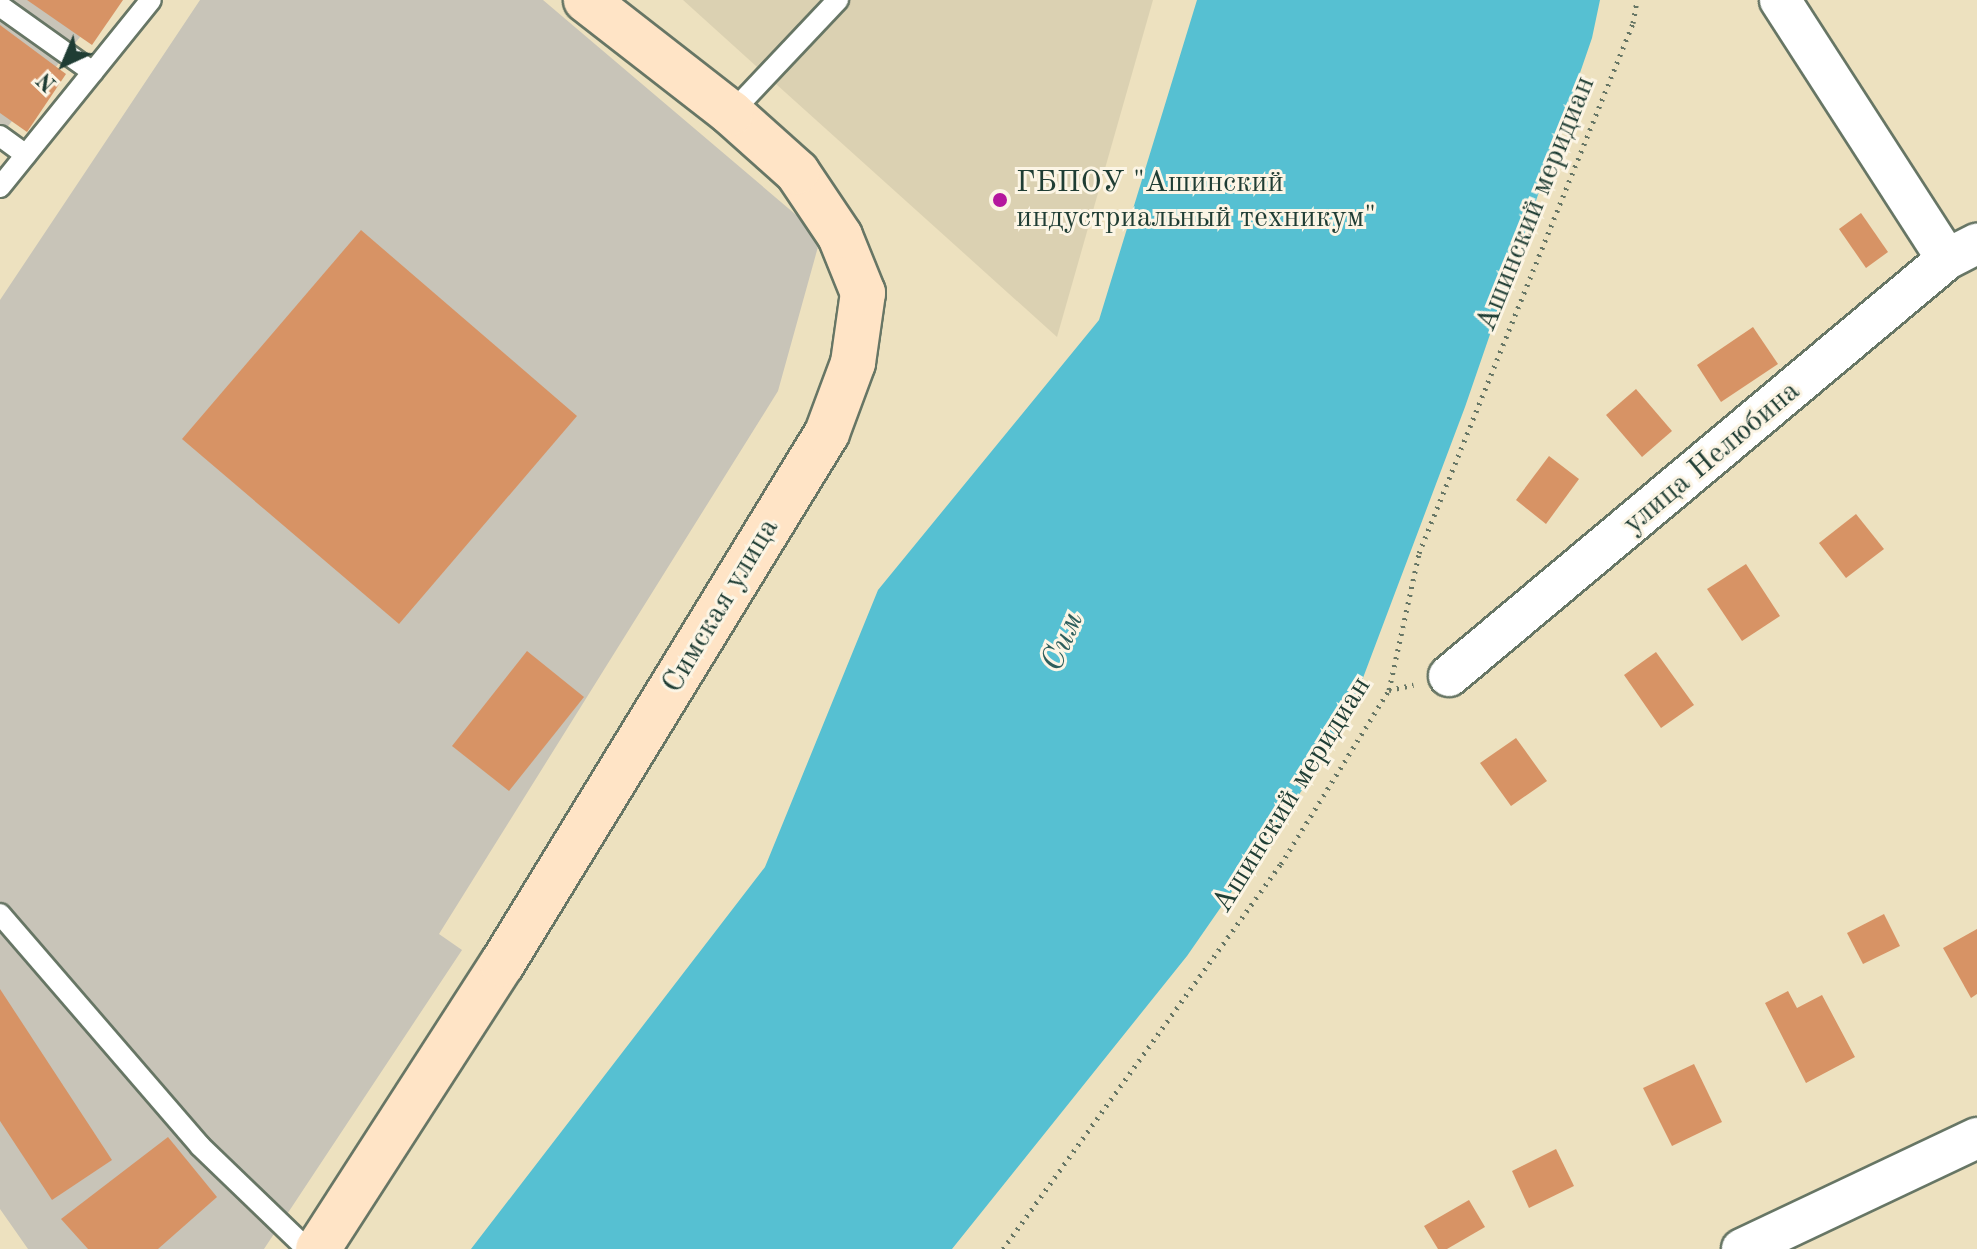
<!DOCTYPE html>
<meta charset="utf-8">
<style>
body{margin:0}
#map{position:relative;width:1977px;height:1249px;overflow:hidden;background:#ede1bf;font-family:"Old Standard TT",serif}
div>[style]{position:absolute}
.built>*{inset:0;background:#dbd1b2}
.industrial>*{inset:0;background:#c8c4b8}
.water>*{inset:0;background:#56c0d2}
.building>*{inset:0;background:#d79365}
.path>*{height:5px;margin-top:-2.5px;transform-origin:0;background:repeating-linear-gradient(90deg,#677665 0 2px,transparent 0 8px)}
.roads{filter:drop-shadow(2px 0 #677665) drop-shadow(-2px 0 #677665) drop-shadow(0 2px #677665) drop-shadow(0 -2px #677665)}
.lane>*{height:20px;margin:-10px;padding:0 10px;transform-origin:10px;border-radius:10px;background:#fff}
.street>*{height:40px;margin:-20px;padding:0 20px;transform-origin:20px;border-radius:20px;background:#fff}
.secondary>*{height:44px;margin:-22px;padding:0 22px;transform-origin:22px;border-radius:22px;background:#ffe4c6}
.dots>*{width:22px;height:22px;translate:-50% -50%;box-sizing:border-box;border:4px solid #fcf5e5;border-radius:50%}
span{translate:-50% -50%;white-space:nowrap;text-align:center;line-height:1.15;-webkit-text-stroke:6px #fcf5e5;paint-order:stroke}
.poi-label{font-size:30px;color:#1f3d34}
.left{translate:0 -50%;text-align:left}
.street-label{font-size:30px;color:#1f3d34}
.water-label{font-size:32px;color:#2d5e5c;font-style:italic}
.north{position:absolute;left:24px;top:24px;width:80px;height:80px;-webkit-text-stroke:6px #fcf5e5;paint-order:stroke;rotate:224deg;font-size:22px;font-weight:700;line-height:32px;text-align:center;color:#1f3d34}
.north::after{content:'';display:block;margin:auto;width:28px;height:36px;background:#1f3d34;clip-path:polygon(50% 0,100% 100%,50% 72%,0 100%)}
</style>
<div id="map">
<div class="built">
<div style="clip-path:polygon(683px 0,1153px 0,1057px 337px,766px 75px)"></div>
</div>
<div class="industrial">
<div style="clip-path:polygon(0 0,110px 0,0 136px)"></div>
<div style="clip-path:polygon(200px 0,543px 0,821px 236px,778px 391px,439px 934px,462px 950px,264px 1249px,28px 1249px,0 1209px,0 300px)"></div>
</div>
<div class="water">
<div style="clip-path:polygon(1197px 0,1600px 0,1592px 38px,1465px 407px,1343px 731px,1187px 956px,952px 1249px,471px 1249px,765px 867px,878px 590px,1099px 320px)"></div>
</div>
<div class="building">
<div style="clip-path:polygon(27px 0,123px 0,92px 45px)"></div>
<div style="clip-path:polygon(0 25px,66px 74px,27px 132px,0 113px)"></div>
<div style="clip-path:polygon(1861px 213px,1888px 252px,1866px 268px,1839px 229px)"></div>
<div style="clip-path:polygon(361px 230px,577px 416px,399px 624px,182px 439px)"></div>
<div style="clip-path:polygon(1753px 327px,1778px 364px,1721px 402px,1697px 365px)"></div>
<div style="clip-path:polygon(1636px 389px,1672px 431px,1642px 457px,1606px 415px)"></div>
<div style="clip-path:polygon(1549px 456px,1579px 479px,1546px 524px,1516px 500px)"></div>
<div style="clip-path:polygon(1856px 514px,1884px 549px,1846px 578px,1819px 543px)"></div>
<div style="clip-path:polygon(1746px 564px,1780px 616px,1742px 641px,1707px 589px)"></div>
<div style="clip-path:polygon(527px 651px,584px 697px,509px 791px,452px 746px)"></div>
<div style="clip-path:polygon(1656px 652px,1694px 705px,1661px 728px,1624px 675px)"></div>
<div style="clip-path:polygon(1516px 738px,1547px 781px,1511px 806px,1480px 763px)"></div>
<div style="clip-path:polygon(1884px 914px,1900px 946px,1863px 964px,1847px 933px)"></div>
<div style="clip-path:polygon(1977px 929px,1977px 994px,1971px 998px,1943px 948px)"></div>
<div style="clip-path:polygon(0 989px,112px 1160px,52px 1200px,0 1121px)"></div>
<div style="clip-path:polygon(1788px 991px,1797px 1008px,1822px 995px,1855px 1057px,1806px 1083px,1765px 1003px)"></div>
<div style="clip-path:polygon(1694px 1064px,1722px 1122px,1672px 1146px,1643px 1088px)"></div>
<div style="clip-path:polygon(168px 1137px,217px 1197px,158px 1249px,88px 1249px,61px 1219px)"></div>
<div style="clip-path:polygon(1556px 1149px,1574px 1186px,1529px 1208px,1512px 1171px)"></div>
<div style="clip-path:polygon(1469px 1200px,1485px 1227px,1447px 1249px,1438px 1249px,1424px 1226px)"></div>
</div>
<div class="path">
<div style="left:1389px;top:690px;width:25px;rotate:-12deg"></div>
<div style="left:1003px;top:1249px;width:475px;rotate:-54.2deg"></div>
<div style="left:1281px;top:864px;width:205px;rotate:-58.2deg"></div>
<div style="left:1389px;top:690px;width:140px;rotate:-77.6deg"></div>
<div style="left:1419px;top:553px;width:572px;rotate:-68.01deg"></div>
<div style="left:1633px;top:23px;width:23px;rotate:-80deg"></div>
</div>
<div class="roads">
<div class="lane">
<div style="left:0;top:6px;width:114px;rotate:35.4deg"></div>
<div style="left:731px;top:113px;width:156px;rotate:-46.6deg"></div>
<div style="left:0;top:136px;width:32px;rotate:36deg"></div>
<div style="left:0;top:187px;width:240px;rotate:-51.1deg"></div>
<div style="left:0;top:914px;width:306px;rotate:49.2deg"></div>
<div style="left:200px;top:1146px;width:149px;rotate:43.9deg"></div>
</div>
<div class="street">
<div style="left:1780px;top:0;width:308px;rotate:57.2deg"></div>
<div style="left:1449px;top:676px;width:650px;rotate:-39.94deg"></div>
<div style="left:1947px;top:259px;width:34px;rotate:-27deg"></div>
<div style="left:1742px;top:1249px;width:260px;rotate:-25.3deg"></div>
</div>
<div class="secondary">
<div style="left:318px;top:1249px;width:339px;rotate:-57.2deg"></div>
<div style="left:502px;top:964px;width:623px;rotate:-58.53deg"></div>
<div style="left:827px;top:433px;width:75px;rotate:-69.6deg"></div>
<div style="left:853px;top:363px;width:71px;rotate:-81.9deg"></div>
<div style="left:863px;top:293px;width:61px;rotate:-112deg"></div>
<div style="left:840px;top:236px;width:77px;rotate:-123.9deg"></div>
<div style="left:797px;top:172px;width:89px;rotate:-138.2deg"></div>
<div style="left:731px;top:113px;width:184px;rotate:-142.1deg"></div>
</div>
</div>
<div class="dots">
<div style="left:1000px;top:200px;background:#b5179e"></div>
</div>
<div class="poi-label">
<span class="left" style="left:1016px;top:200px">ГБПОУ "Ашинский<br>индустриальный техникум"</span>
</div>
<div class="street-label">
<span style="left:1536px;top:204px;rotate:-68deg">Ашинский меридиан</span>
<span style="left:1712px;top:458px;rotate:-40deg">улица Нелюбина</span>
<span style="left:721px;top:606px;rotate:-59deg">Симская улица</span>
<span style="left:1292px;top:795px;rotate:-58deg">Ашинский меридиан</span>
</div>
<div class="water-label">
<span style="left:1064px;top:642px;rotate:-67deg">Сим</span>
</div>
<div class="north">N</div>
</div>
